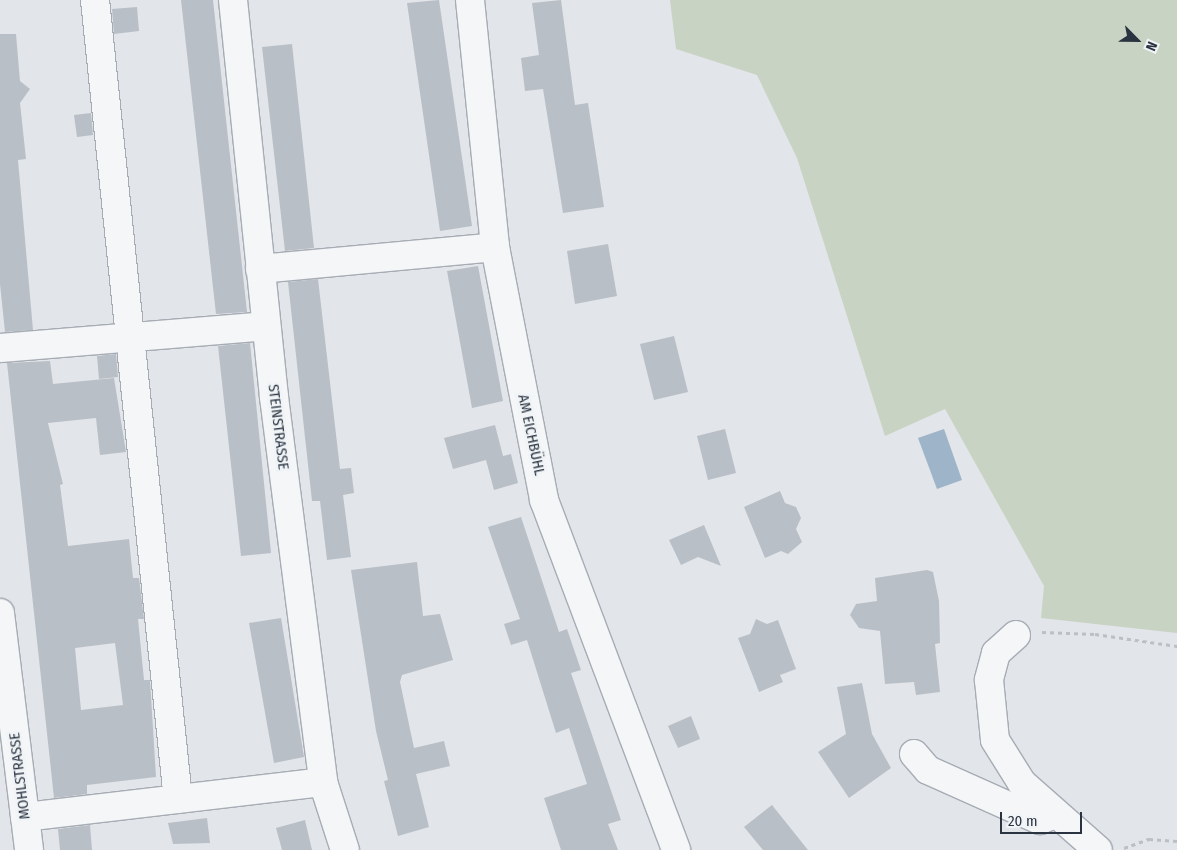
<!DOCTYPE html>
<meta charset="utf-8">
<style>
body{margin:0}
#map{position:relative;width:1177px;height:850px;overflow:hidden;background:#e2e5ea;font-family:"Fira Sans Condensed",sans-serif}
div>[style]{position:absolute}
.green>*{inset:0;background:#c8d3c3}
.water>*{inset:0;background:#9eb4c8}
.building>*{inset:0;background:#b9bfc6}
.path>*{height:3px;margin-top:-1.5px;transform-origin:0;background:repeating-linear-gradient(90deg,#bbc0c5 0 4px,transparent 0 8px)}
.roads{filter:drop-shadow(1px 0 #a7acb4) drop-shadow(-1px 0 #a7acb4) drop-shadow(0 1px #a7acb4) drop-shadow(0 -1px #a7acb4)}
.minor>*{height:28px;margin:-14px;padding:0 14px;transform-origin:14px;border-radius:14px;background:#f4f6f8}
span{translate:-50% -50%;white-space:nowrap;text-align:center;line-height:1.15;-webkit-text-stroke:5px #f1f4f7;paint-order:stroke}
.street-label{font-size:15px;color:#2a3441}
.north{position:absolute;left:1112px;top:15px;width:50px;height:50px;-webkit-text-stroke:4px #f1f4f7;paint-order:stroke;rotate:113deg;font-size:14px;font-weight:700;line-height:20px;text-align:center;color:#2a3441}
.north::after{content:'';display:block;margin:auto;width:18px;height:22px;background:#2a3441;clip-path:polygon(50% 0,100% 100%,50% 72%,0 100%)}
.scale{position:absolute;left:1000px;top:812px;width:82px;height:22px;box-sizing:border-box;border:2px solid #2a3441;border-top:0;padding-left:6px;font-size:15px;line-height:18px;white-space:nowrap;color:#2a3441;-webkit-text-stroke:4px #f1f4f7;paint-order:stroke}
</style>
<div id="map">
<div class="green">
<div style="clip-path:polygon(670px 0,1177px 0,1177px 633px,1041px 618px,1044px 586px,945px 409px,885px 436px,797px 158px,757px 75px,676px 49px)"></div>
</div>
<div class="water">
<div style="clip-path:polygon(944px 429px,962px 480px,937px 489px,918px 438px)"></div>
</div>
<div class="building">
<div style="clip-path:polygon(181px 0,213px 0,247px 312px,216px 314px)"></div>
<div style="clip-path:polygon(439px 0,472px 226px,440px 231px,407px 3px)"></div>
<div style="clip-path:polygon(561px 0,575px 105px,588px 103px,604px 207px,563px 213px,543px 89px,525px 91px,521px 58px,539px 55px,532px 3px)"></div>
<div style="clip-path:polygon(137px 7px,139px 31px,114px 34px,112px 9px)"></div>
<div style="clip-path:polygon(0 34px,16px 34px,20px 81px,30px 89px,20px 103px,26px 159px,18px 160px,33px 330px,5px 332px,0 284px)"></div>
<div style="clip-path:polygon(292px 44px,314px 248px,285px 251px,262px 47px)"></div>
<div style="clip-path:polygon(91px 113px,93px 135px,77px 137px,74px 115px)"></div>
<div style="clip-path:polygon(608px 244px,617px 296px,575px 304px,567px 251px)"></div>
<div style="clip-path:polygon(478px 266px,503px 401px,472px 408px,447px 271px)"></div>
<div style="clip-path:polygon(318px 279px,340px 469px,351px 468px,354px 493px,343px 495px,351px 557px,327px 560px,320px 501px,312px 501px,288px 282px)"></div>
<div style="clip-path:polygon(674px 336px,688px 392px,654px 400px,640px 344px)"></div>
<div style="clip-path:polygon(250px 343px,271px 553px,241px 556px,218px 346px)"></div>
<div style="clip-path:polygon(116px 354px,118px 377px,99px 379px,97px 356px)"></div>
<div style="clip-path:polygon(evenodd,50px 361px,53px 384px,114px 378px,126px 452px,100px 455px,96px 418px,48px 423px,63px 484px,60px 485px,68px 546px,129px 539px,133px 578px,139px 578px,144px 619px,138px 619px,144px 680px,150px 680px,156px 777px,87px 785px,87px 794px,54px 798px,7px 363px,50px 361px,115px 643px,123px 705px,81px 710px,75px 648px,115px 643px)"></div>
<div style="clip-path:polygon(495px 425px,503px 456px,511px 454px,518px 483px,494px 490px,486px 460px,453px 469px,444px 438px)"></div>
<div style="clip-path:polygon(725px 429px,736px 473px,708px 480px,697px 436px)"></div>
<div style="clip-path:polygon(780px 491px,785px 503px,796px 507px,801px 518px,796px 529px,802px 542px,788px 554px,781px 551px,765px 558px,744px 507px)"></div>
<div style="clip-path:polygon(521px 517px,559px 632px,567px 629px,581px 670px,571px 673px,621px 820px,608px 824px,618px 850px,561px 850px,544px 798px,587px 784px,569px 728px,556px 733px,527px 640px,511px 645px,504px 624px,520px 619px,488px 527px)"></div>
<div style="clip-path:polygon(704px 525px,721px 566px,698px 557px,681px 565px,669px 540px)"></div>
<div style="clip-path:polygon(417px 562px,423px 616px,440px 614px,453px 660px,402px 675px,400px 682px,414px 748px,444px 741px,450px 766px,416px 774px,429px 827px,398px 836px,384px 781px,388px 780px,376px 731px,351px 570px)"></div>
<div style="clip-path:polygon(927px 570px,933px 572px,939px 601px,940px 643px,935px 644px,940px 692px,916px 695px,914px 682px,885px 684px,880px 631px,859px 628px,850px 615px,856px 604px,877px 601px,875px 578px)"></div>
<div style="clip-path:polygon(281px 618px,304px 757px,274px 763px,249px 623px)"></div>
<div style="clip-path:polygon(756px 619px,767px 624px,778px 620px,796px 669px,780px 675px,783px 682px,759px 692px,738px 638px,750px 634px)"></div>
<div style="clip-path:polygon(862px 683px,872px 734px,891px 768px,849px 798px,818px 752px,846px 734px,837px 687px)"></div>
<div style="clip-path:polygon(691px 716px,700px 739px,678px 748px,668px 726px)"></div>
<div style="clip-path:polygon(772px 805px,808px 850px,763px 850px,744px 827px)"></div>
<div style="clip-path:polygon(207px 818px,210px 843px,173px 844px,168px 823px)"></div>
<div style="clip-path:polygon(305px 820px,312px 850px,282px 850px,276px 828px)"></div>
<div style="clip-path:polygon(90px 825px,92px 850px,60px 850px,58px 829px)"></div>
</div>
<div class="path">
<div style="left:1042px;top:632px;width:53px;rotate:2.2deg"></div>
<div style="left:1095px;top:634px;width:83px;rotate:8.3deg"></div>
<div style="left:1124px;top:848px;width:27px;rotate:-20deg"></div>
<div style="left:1149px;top:839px;width:28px;rotate:4deg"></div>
</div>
<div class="roads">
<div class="minor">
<div style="left:95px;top:0;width:803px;rotate:84.07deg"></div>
<div style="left:233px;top:0;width:399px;rotate:84.1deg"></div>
<div style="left:274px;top:397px;width:388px;rotate:82.7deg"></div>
<div style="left:323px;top:782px;width:71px;rotate:72.1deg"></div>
<div style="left:470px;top:0;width:248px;rotate:84.2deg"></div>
<div style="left:495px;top:247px;width:258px;rotate:79deg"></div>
<div style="left:544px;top:500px;width:374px;rotate:69.3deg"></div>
<div style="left:260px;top:269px;width:236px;rotate:-5.3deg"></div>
<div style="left:0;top:348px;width:267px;rotate:-4.7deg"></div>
<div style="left:0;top:613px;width:239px;rotate:83deg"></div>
<div style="left:1016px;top:635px;width:27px;rotate:138deg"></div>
<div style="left:996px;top:653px;width:28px;rotate:105deg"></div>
<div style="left:989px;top:680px;width:60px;rotate:84.3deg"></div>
<div style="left:995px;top:740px;width:51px;rotate:57.9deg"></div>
<div style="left:1022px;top:783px;width:101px;rotate:41.4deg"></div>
<div style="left:914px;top:754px;width:21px;rotate:49deg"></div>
<div style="left:928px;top:770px;width:123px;rotate:24.1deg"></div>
<div style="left:1040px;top:820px;width:16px;rotate:-22deg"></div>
<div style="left:25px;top:817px;width:300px;rotate:-6.7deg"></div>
</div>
</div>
<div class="street-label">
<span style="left:278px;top:427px;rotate:83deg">STEINSTRASSE</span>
<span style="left:531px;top:435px;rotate:78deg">AM EICHBÜHL</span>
<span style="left:20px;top:776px;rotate:-97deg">MOHLSTRASSE</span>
</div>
<div class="north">N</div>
<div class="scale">20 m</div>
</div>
